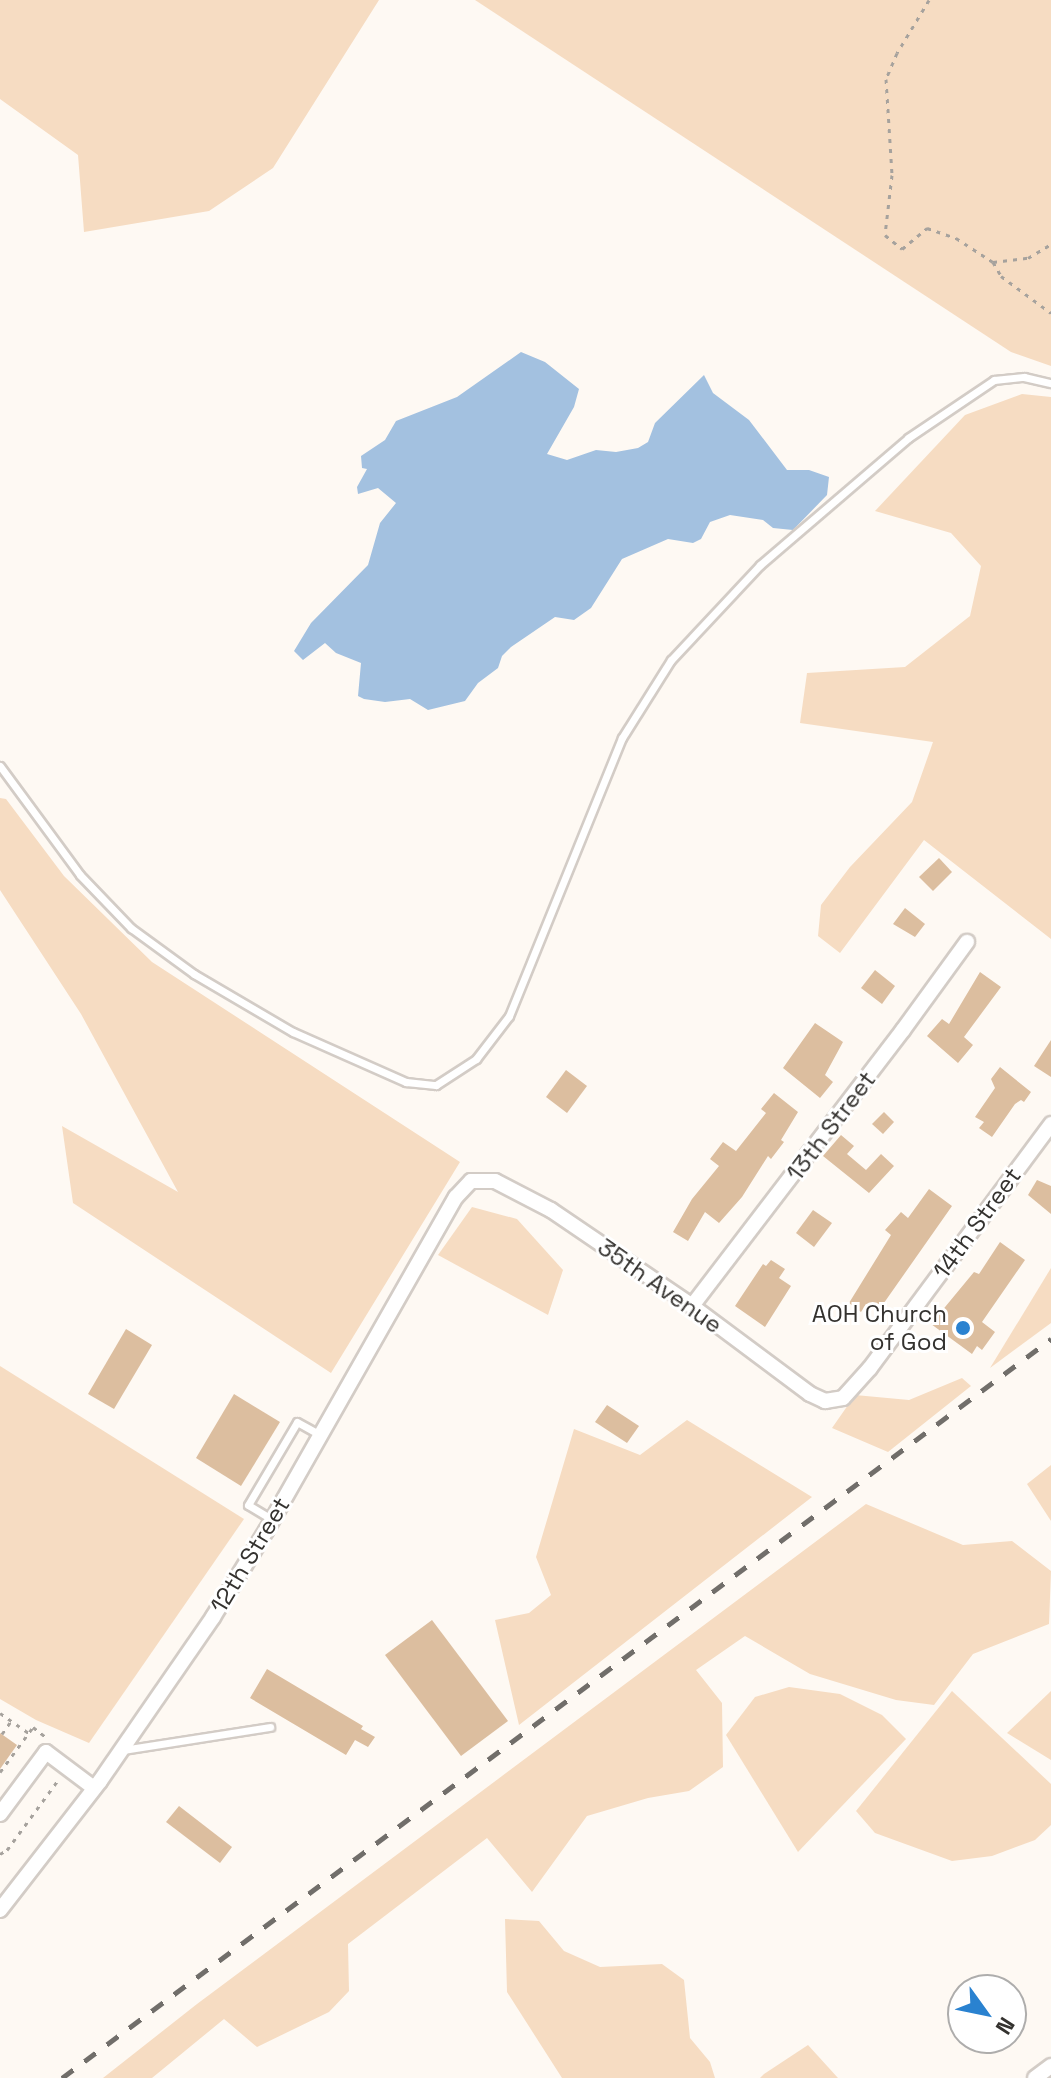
<!DOCTYPE html>
<style>
body{margin:0}
#map{position:relative;width:1051px;height:2078px;overflow:hidden;background:#fef9f3;font-family:"Space Grotesk",sans-serif}
div>[style]{position:absolute}
.green>*{inset:0;background:#f6dcc2}
.water>*{inset:0;background:#a3c1e0}
.building>*{inset:0;background:#dcbe9f}
.path>*{height:3px;margin-top:-1.5px;transform-origin:0;background:repeating-linear-gradient(90deg,#a6a29d 0 4px,transparent 0 10px)}
.roads{filter:drop-shadow(2px 0 #d3ccc6) drop-shadow(-2px 0 #d3ccc6) drop-shadow(0 2px #d3ccc6) drop-shadow(0 -2px #d3ccc6)}
.service>*{height:7px;margin:-3.5px;padding:0 3.5px;transform-origin:3.5px;border-radius:3.5px;background:#fff}
.minor>*{height:14px;margin:-7px;padding:0 7px;transform-origin:7px;border-radius:7px;background:#fff}
.rail>*{height:5px;margin-top:-2.5px;transform-origin:0;background:repeating-linear-gradient(90deg,#716e6a 0 14px,transparent 0 28px)}
.dots>*{width:22px;height:22px;translate:-50% -50%;box-sizing:border-box;border:4px solid #fff;border-radius:50%}
span{translate:-50% -50%;white-space:nowrap;text-align:center;line-height:1.15;-webkit-text-stroke:6px #fff;paint-order:stroke}
.street-label{font-size:24px;color:#34322f}
.poi-label{font-size:24px;color:#34322f}
.right{translate:-100% -50%;text-align:right}
.north{position:absolute;left:947px;top:1974px;width:80px;height:80px;box-sizing:border-box;background:#fff;border:2px solid #aeadac;border-radius:50%;rotate:123deg;font-size:22px;font-weight:700;line-height:32px;text-align:center;color:#34322f}
.north::after{content:'';display:block;margin:auto;width:28px;height:36px;background:#2a82d0;clip-path:polygon(50% 0,100% 100%,50% 72%,0 100%)}
</style>
<div id="map">
<div class="green">
<div style="clip-path:polygon(0 0,379px 0,273px 168px,209px 211px,84px 232px,78px 155px,0 99px)"></div>
<div style="clip-path:polygon(475px 0,1051px 0,1051px 366px,1011px 352px)"></div>
<div style="clip-path:polygon(1022px 394px,1051px 397px,1051px 939px,924px 840px,840px 953px,818px 936px,821px 905px,850px 867px,912px 802px,933px 742px,800px 723px,807px 673px,905px 667px,970px 616px,981px 566px,951px 533px,875px 511px,965px 415px)"></div>
<div style="clip-path:polygon(0 798px,6px 799px,64px 876px,152px 962px,460px 1162px,331px 1373px,73px 1203px,62px 1126px,178px 1192px,81px 1014px,0 890px)"></div>
<div style="clip-path:polygon(472px 1207px,517px 1219px,563px 1270px,548px 1315px,438px 1255px)"></div>
<div style="clip-path:polygon(1051px 1268px,1051px 1323px,990px 1368px)"></div>
<div style="clip-path:polygon(0 1366px,244px 1519px,89px 1743px,36px 1720px,0 1699px)"></div>
<div style="clip-path:polygon(962px 1378px,971px 1386px,888px 1452px,832px 1428px,855px 1395px,909px 1400px)"></div>
<div style="clip-path:polygon(687px 1420px,812px 1497px,519px 1725px,495px 1620px,529px 1613px,551px 1595px,536px 1557px,574px 1429px,640px 1455px)"></div>
<div style="clip-path:polygon(1051px 1465px,1051px 1521px,1027px 1484px)"></div>
<div style="clip-path:polygon(866px 1504px,963px 1545px,1012px 1541px,1051px 1571px,1049px 1624px,973px 1654px,934px 1705px,896px 1700px,810px 1674px,745px 1636px,696px 1670px,722px 1703px,723px 1767px,689px 1791px,648px 1798px,587px 1816px,532px 1892px,487px 1838px,348px 1944px,349px 1991px,329px 2012px,257px 2047px,224px 2019px,152px 2078px,103px 2078px,197px 2004px)"></div>
<div style="clip-path:polygon(789px 1687px,840px 1694px,882px 1715px,906px 1739px,798px 1852px,726px 1735px,755px 1697px)"></div>
<div style="clip-path:polygon(952px 1691px,1051px 1784px,1051px 1825px,1035px 1840px,992px 1856px,952px 1861px,875px 1833px,856px 1811px)"></div>
<div style="clip-path:polygon(1051px 1691px,1051px 1760px,1007px 1733px)"></div>
<div style="clip-path:polygon(505px 1919px,539px 1921px,564px 1951px,600px 1967px,662px 1964px,684px 1980px,690px 2038px,710px 2062px,715px 2078px,562px 2078px,507px 1992px)"></div>
<div style="clip-path:polygon(808px 2045px,838px 2078px,760px 2078px,764px 2074px)"></div>
</div>
<div class="water">
<div style="clip-path:polygon(521px 352px,545px 362px,579px 389px,574px 407px,547px 454px,567px 460px,596px 450px,616px 452px,638px 448px,648px 442px,655px 423px,704px 375px,713px 393px,749px 420px,787px 470px,809px 470px,829px 477px,827px 495px,793px 530px,773px 528px,763px 520px,730px 515px,710px 522px,701px 539px,693px 543px,668px 539px,622px 559px,591px 608px,574px 620px,555px 617px,511px 647px,502px 656px,498px 668px,478px 683px,465px 701px,428px 710px,410px 699px,385px 702px,364px 699px,358px 696px,361px 663px,336px 653px,325px 643px,303px 660px,294px 651px,311px 623px,368px 565px,380px 523px,396px 503px,378px 488px,358px 494px,357px 487px,367px 469px,362px 468px,361px 456px,385px 440px,396px 421px,457px 397px)"></div>
</div>
<div class="building">
<div style="clip-path:polygon(939px 858px,952px 872px,933px 891px,919px 877px)"></div>
<div style="clip-path:polygon(905px 908px,925px 924px,915px 937px,893px 924px)"></div>
<div style="clip-path:polygon(875px 970px,895px 986px,882px 1004px,861px 988px)"></div>
<div style="clip-path:polygon(980px 972px,1001px 987px,964px 1037px,973px 1045px,958px 1063px,927px 1036px,942px 1019px,949px 1024px)"></div>
<div style="clip-path:polygon(815px 1023px,843px 1042px,825px 1075px,833px 1082px,820px 1098px,783px 1068px)"></div>
<div style="clip-path:polygon(1051px 1040px,1051px 1077px,1034px 1066px)"></div>
<div style="clip-path:polygon(1000px 1067px,1031px 1092px,1024px 1102px,1021px 1100px,1015px 1104px,992px 1137px,979px 1128px,984px 1122px,975px 1117px,995px 1088px,991px 1079px)"></div>
<div style="clip-path:polygon(566px 1070px,587px 1086px,567px 1113px,546px 1097px)"></div>
<div style="clip-path:polygon(774px 1093px,798px 1112px,781px 1140px,784px 1142px,771px 1159px,768px 1156px,742px 1197px,719px 1223px,705px 1212px,688px 1241px,673px 1232px,692px 1199px,719px 1166px,710px 1159px,723px 1142px,736px 1151px,766px 1113px,761px 1109px)"></div>
<div style="clip-path:polygon(884px 1112px,894px 1122px,883px 1134px,872px 1124px)"></div>
<div style="clip-path:polygon(841px 1135px,854px 1146px,847px 1154px,866px 1170px,881px 1154px,894px 1166px,869px 1193px,823px 1156px)"></div>
<div style="clip-path:polygon(1037px 1180px,1051px 1186px,1051px 1214px,1028px 1195px)"></div>
<div style="clip-path:polygon(929px 1189px,952px 1206px,879px 1310px,866px 1304px,861px 1312px,849px 1303px,891px 1235px,885px 1230px,901px 1212px,908px 1218px)"></div>
<div style="clip-path:polygon(813px 1210px,832px 1223px,814px 1247px,796px 1233px)"></div>
<div style="clip-path:polygon(1000px 1242px,1025px 1260px,982px 1322px,995px 1332px,982px 1350px,977px 1346px,972px 1354px,931px 1324px,974px 1272px,979px 1274px)"></div>
<div style="clip-path:polygon(771px 1260px,785px 1269px,779px 1278px,791px 1286px,765px 1327px,735px 1306px,763px 1264px,766px 1266px)"></div>
<div style="clip-path:polygon(126px 1329px,152px 1345px,114px 1409px,88px 1394px)"></div>
<div style="clip-path:polygon(234px 1394px,280px 1422px,241px 1486px,196px 1458px)"></div>
<div style="clip-path:polygon(607px 1405px,639px 1426px,627px 1443px,595px 1422px)"></div>
<div style="clip-path:polygon(432px 1620px,508px 1721px,461px 1756px,385px 1655px)"></div>
<div style="clip-path:polygon(267px 1669px,363px 1726px,361px 1729px,375px 1737px,368px 1747px,355px 1740px,346px 1755px,250px 1698px)"></div>
<div style="clip-path:polygon(0 1733px,17px 1745px,0 1769px)"></div>
<div style="clip-path:polygon(179px 1806px,232px 1847px,220px 1863px,166px 1822px)"></div>
</div>
<div class="path">
<div style="left:929px;top:0;width:62px;rotate:121.1deg"></div>
<div style="left:897px;top:53px;width:28px;rotate:113deg"></div>
<div style="left:886px;top:79px;width:96px;rotate:86.4deg"></div>
<div style="left:892px;top:175px;width:60px;rotate:96.7deg"></div>
<div style="left:885px;top:235px;width:22px;rotate:39deg"></div>
<div style="left:902px;top:249px;width:33px;rotate:-40deg"></div>
<div style="left:927px;top:228px;width:31px;rotate:19deg"></div>
<div style="left:956px;top:238px;width:44px;rotate:33deg"></div>
<div style="left:993px;top:262px;width:35px;rotate:-7deg"></div>
<div style="left:1028px;top:258px;width:27px;rotate:-31deg"></div>
<div style="left:993px;top:262px;width:16px;rotate:60deg"></div>
<div style="left:1001px;top:276px;width:62px;rotate:36.5deg"></div>
<div style="left:0;top:1713px;width:35px;rotate:35deg"></div>
<div style="left:2px;top:1734px;width:16px;rotate:-55deg"></div>
<div style="left:0;top:1772px;width:56px;rotate:-53.7deg"></div>
<div style="left:33px;top:1727px;width:18px;rotate:38deg"></div>
<div style="left:0;top:1854px;width:8px;rotate:-30deg"></div>
<div style="left:7px;top:1850px;width:88px;rotate:-53.8deg"></div>
</div>
<div class="roads">
<div class="service">
<div style="left:0;top:766px;width:135px;rotate:53.7deg"></div>
<div style="left:80px;top:875px;width:74px;rotate:46.1deg"></div>
<div style="left:131px;top:928px;width:78px;rotate:36.1deg"></div>
<div style="left:194px;top:974px;width:115px;rotate:30.4deg"></div>
<div style="left:293px;top:1032px;width:124px;rotate:23.9deg"></div>
<div style="left:406px;top:1082px;width:30px;rotate:6deg"></div>
<div style="left:436px;top:1085px;width:48px;rotate:-33deg"></div>
<div style="left:476px;top:1059px;width:54px;rotate:-52.5deg"></div>
<div style="left:509px;top:1016px;width:300px;rotate:-67.9deg"></div>
<div style="left:622px;top:738px;width:92px;rotate:-57.9deg"></div>
<div style="left:671px;top:660px;width:130px;rotate:-46.9deg"></div>
<div style="left:760px;top:565px;width:195px;rotate:-40.6deg"></div>
<div style="left:908px;top:438px;width:104px;rotate:-34deg"></div>
<div style="left:994px;top:380px;width:30px;rotate:-6deg"></div>
<div style="left:1024px;top:377px;width:28px;rotate:13deg"></div>
<div style="left:273px;top:1520px;width:29px;rotate:-149deg"></div>
<div style="left:248px;top:1505px;width:96px;rotate:-59.4deg"></div>
<div style="left:297px;top:1422px;width:26px;rotate:29deg"></div>
<div style="left:123px;top:1750px;width:149px;rotate:-8.9deg"></div>
</div>
<div class="minor">
<div style="left:692px;top:1306px;width:347px;rotate:-52.6deg"></div>
<div style="left:903px;top:1030px;width:109px;rotate:-54deg"></div>
<div style="left:0;top:1814px;width:77px;rotate:-53.4deg"></div>
<div style="left:46px;top:1752px;width:60px;rotate:36.9deg"></div>
<div style="left:0;top:1910px;width:163px;rotate:-52.2deg"></div>
<div style="left:100px;top:1781px;width:199px;rotate:-55.4deg"></div>
<div style="left:213px;top:1617px;width:101px;rotate:-58.4deg"></div>
<div style="left:266px;top:1531px;width:384px;rotate:-60.4deg"></div>
<div style="left:456px;top:1197px;width:22px;rotate:-47deg"></div>
<div style="left:471px;top:1181px;width:24px"></div>
<div style="left:495px;top:1181px;width:63px;rotate:27.4deg"></div>
<div style="left:551px;top:1210px;width:171px;rotate:34.2deg"></div>
<div style="left:692px;top:1306px;width:147px;rotate:36.7deg"></div>
<div style="left:810px;top:1394px;width:17px;rotate:25deg"></div>
<div style="left:825px;top:1401px;width:18px;rotate:-9deg"></div>
<div style="left:843px;top:1398px;width:40px;rotate:-48deg"></div>
<div style="left:870px;top:1368px;width:304px;rotate:-53.4deg"></div>
<div style="left:1035px;top:2078px;width:20px;rotate:-37deg"></div>
</div>
</div>
<div class="rail">
<div style="left:62px;top:2078px;width:1235px;rotate:-36.77deg"></div>
</div>
<div class="dots">
<div style="left:963px;top:1328px;background:#2a82d0"></div>
</div>
<div class="street-label">
<span style="left:831px;top:1126px;rotate:-53deg">13th Street</span>
<span style="left:977px;top:1223px;rotate:-54deg">14th Street</span>
<span style="left:660px;top:1286px;rotate:35deg">35th Avenue</span>
<span style="left:250px;top:1555px;rotate:-59deg">12th Street</span>
</div>
<div class="poi-label">
<span class="right" style="left:947px;top:1328px">AOH Church<br>of God</span>
</div>
<div class="north">N</div>
</div>
